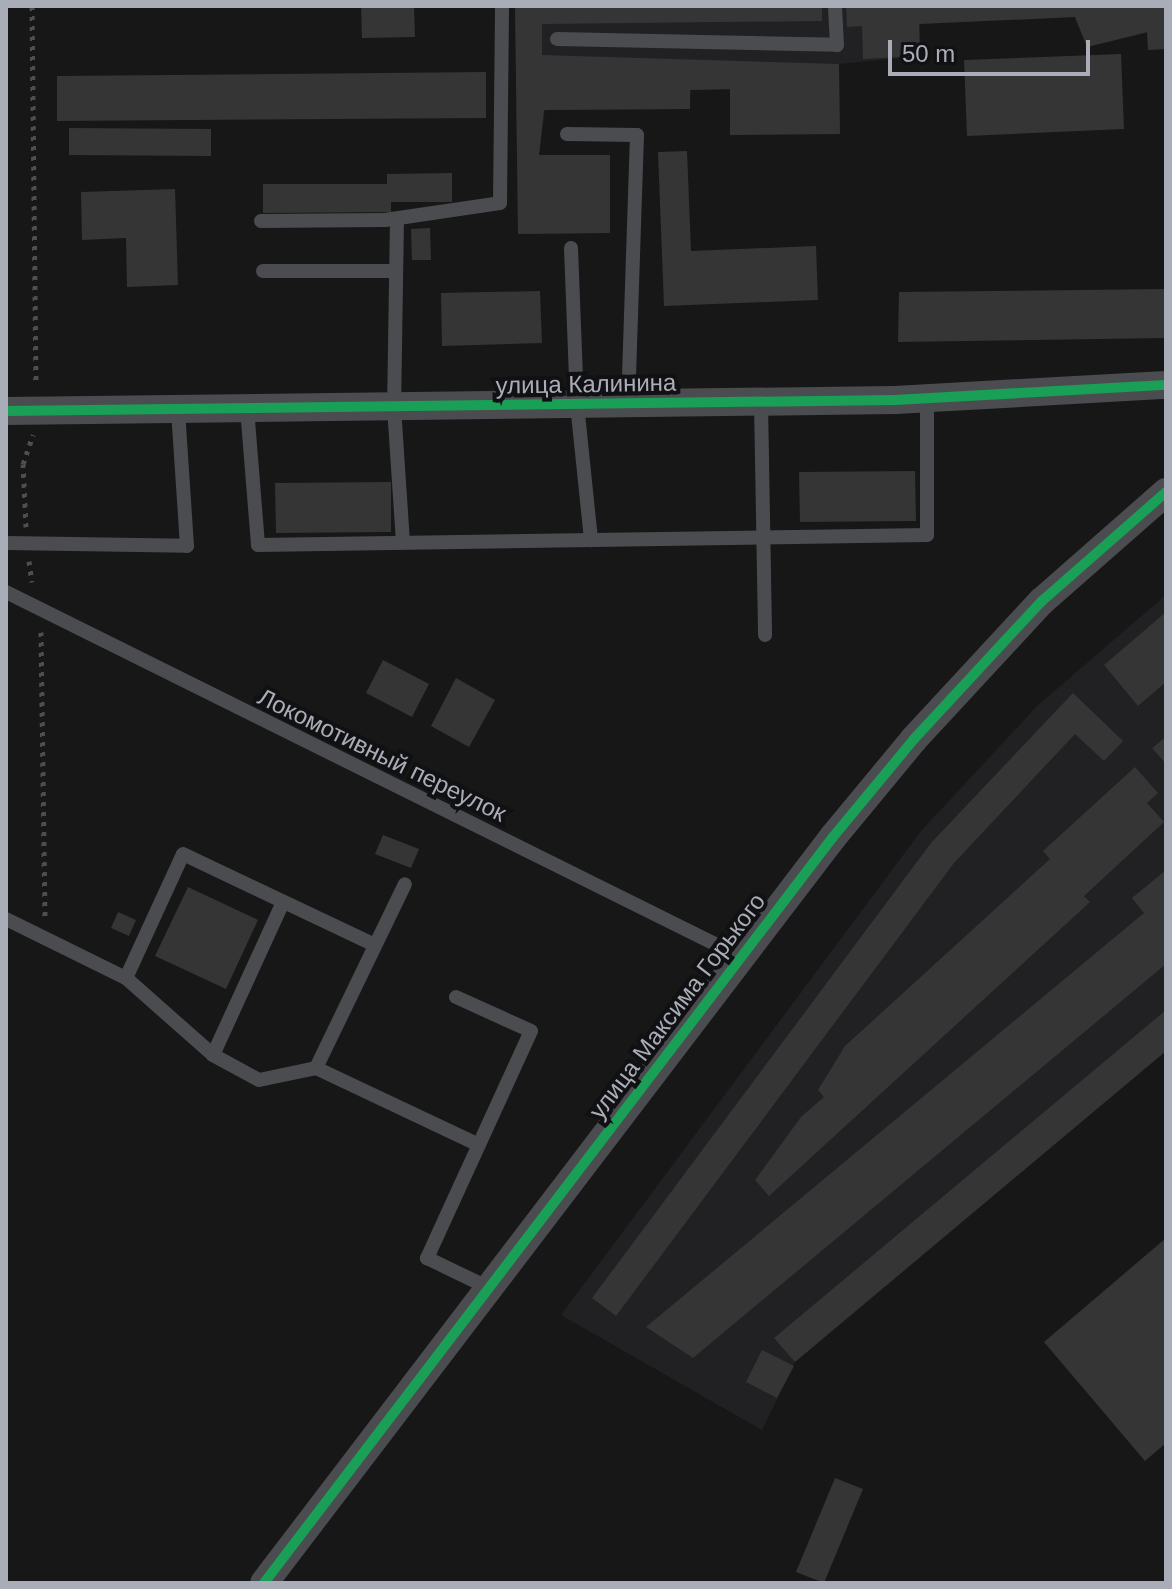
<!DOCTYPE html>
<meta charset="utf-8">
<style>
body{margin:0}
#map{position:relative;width:1172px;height:1589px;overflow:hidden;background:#171717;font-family:Helvetica,sans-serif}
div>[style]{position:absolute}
.built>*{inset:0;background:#212123}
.building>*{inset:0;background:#353536}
.path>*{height:5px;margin-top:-2.5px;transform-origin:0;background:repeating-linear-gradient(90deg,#4d4e52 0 4px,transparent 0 10px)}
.lane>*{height:14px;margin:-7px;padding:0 7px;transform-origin:7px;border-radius:7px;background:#4b4c50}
.street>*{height:28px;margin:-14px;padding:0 14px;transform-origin:14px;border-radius:14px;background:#4b4c50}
.cycleway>*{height:10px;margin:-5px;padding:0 5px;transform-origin:5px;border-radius:5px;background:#1a9f57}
span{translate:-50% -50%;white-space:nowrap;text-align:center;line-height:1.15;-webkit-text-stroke:8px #111113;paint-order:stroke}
.street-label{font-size:24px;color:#a8adb8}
.frame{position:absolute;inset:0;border:8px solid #a8adb8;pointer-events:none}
.scale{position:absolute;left:888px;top:40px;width:202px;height:36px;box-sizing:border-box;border:4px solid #a8adb8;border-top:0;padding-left:10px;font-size:24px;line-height:28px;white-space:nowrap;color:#a8adb8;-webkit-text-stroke:6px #111113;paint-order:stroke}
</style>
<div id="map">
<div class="built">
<div style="clip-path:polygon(515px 6px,1166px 6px,1166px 67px,1165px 49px,1148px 50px,1147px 33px,1087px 47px,1075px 17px,920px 24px,920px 56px,839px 64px,839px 88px,691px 90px,690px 109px,545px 110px,539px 155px,610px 155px,610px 233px,518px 234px)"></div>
<div style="clip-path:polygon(1166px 595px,1166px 1051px,795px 1362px,762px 1430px,561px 1315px,921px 831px,1037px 706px)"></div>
</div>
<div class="building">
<div style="clip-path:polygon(361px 6px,414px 6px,415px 37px,362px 38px)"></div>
<div style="clip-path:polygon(515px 6px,822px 6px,822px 21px,542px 24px,542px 55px,839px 64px,840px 134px,730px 135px,730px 89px,690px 90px,690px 109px,544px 110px,539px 155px,610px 155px,610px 233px,518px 234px)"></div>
<div style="clip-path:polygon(846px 6px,1166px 6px,1166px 49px,1148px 50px,1147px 32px,1087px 47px,1075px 17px,919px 24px,920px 56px,863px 59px,862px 26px,847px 27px)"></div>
<div style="clip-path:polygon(1121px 54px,1124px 129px,967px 136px,964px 60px)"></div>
<div style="clip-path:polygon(486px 72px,486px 118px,57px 121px,57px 76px)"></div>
<div style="clip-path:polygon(69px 128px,211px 129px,211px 156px,69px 155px)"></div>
<div style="clip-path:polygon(687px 151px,691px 251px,816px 246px,818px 300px,664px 306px,658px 152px)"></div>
<div style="clip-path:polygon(452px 173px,452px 202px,391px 202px,391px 212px,263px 213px,263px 184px,387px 184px,387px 174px)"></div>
<div style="clip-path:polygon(175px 189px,178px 285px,127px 287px,126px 238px,82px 240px,81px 192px)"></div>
<div style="clip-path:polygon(430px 228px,431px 260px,412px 260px,411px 229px)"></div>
<div style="clip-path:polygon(1166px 289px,1166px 338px,898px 342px,899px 292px)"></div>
<div style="clip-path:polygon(540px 291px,542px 343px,442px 346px,441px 293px)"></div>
<div style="clip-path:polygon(915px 471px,916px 521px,800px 522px,799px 472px)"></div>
<div style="clip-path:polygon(391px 482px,391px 532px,276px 533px,275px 483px)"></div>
<div style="clip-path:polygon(1166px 612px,1166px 682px,1138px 706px,1104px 665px)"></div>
<div style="clip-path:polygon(383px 660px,429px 684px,412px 717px,366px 693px)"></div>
<div style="clip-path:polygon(456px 678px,495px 700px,469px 747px,431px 726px)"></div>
<div style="clip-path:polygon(1073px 693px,1123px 741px,1104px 761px,1075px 734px,954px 863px,616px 1316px,592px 1298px,931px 843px)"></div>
<div style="clip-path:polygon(1166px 737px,1166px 764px,1152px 748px)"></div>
<div style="clip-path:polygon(1135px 767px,1158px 793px,1147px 803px,1164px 822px,1084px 896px,1090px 902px,769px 1196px,755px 1180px,801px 1117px,824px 1097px,818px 1090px,845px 1046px,1050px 859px,1043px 851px)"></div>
<div style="clip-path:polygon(383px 835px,419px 849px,411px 868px,375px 854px)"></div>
<div style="clip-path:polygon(1166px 870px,1166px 964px,693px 1358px,646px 1327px,1144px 913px,1132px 898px)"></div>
<div style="clip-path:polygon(188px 887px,258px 920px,226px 989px,155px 956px)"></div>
<div style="clip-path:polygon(118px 912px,136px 920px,129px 936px,111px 928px)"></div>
<div style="clip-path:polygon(1166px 1010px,1166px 1051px,795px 1362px,774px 1338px)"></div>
<div style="clip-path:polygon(1166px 1238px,1166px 1443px,1145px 1461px,1044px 1342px)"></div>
<div style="clip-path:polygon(762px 1350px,794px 1366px,777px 1398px,746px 1382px)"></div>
<div style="clip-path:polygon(835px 1478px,863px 1489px,824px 1583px,796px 1572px)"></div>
</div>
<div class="path">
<div style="left:32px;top:6px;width:379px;rotate:89.4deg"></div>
<div style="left:26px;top:527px;width:63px;rotate:-92.7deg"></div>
<div style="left:23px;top:464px;width:31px;rotate:-71deg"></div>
<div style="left:29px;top:561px;width:21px;rotate:82deg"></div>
<div style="left:41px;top:632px;width:285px;rotate:89.2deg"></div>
</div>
<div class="lane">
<div style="left:557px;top:39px;width:280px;rotate:1.2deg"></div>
<div style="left:837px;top:45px;width:39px;rotate:-93deg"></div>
<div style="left:567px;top:134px;width:70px;rotate:0.8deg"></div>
<div style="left:637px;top:135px;width:269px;rotate:91.9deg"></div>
<div style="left:397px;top:219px;width:188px;rotate:90.9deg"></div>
<div style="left:394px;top:407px;width:136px;rotate:86.2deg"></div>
<div style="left:261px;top:221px;width:124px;rotate:-0.5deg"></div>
<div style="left:385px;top:220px;width:116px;rotate:-8.4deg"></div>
<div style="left:500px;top:203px;width:197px;rotate:-89.4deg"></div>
<div style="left:571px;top:248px;width:156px;rotate:87.8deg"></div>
<div style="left:577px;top:404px;width:137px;rotate:84.1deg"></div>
<div style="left:263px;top:271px;width:133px"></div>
<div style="left:761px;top:402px;width:233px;rotate:89deg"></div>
<div style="left:247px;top:408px;width:137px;rotate:85.4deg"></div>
<div style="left:258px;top:545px;width:669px;rotate:-0.86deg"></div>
<div style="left:927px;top:535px;width:136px;rotate:-90deg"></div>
<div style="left:6px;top:543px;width:181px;rotate:0.9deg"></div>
<div style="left:187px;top:546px;width:137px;rotate:-93.8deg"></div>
<div style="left:6px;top:592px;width:818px;rotate:26.41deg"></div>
<div style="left:6px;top:919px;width:134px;rotate:26.2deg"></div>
<div style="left:126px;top:978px;width:116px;rotate:41.5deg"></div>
<div style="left:213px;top:1055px;width:52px;rotate:28.5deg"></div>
<div style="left:259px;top:1080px;width:58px;rotate:-11.9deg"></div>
<div style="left:316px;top:1068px;width:180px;rotate:25.3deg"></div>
<div style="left:126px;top:978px;width:136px;rotate:-65.3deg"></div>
<div style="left:183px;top:854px;width:212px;rotate:25.4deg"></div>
<div style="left:456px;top:997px;width:82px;rotate:24.4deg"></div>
<div style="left:531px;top:1031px;width:250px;rotate:114.6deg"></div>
<div style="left:427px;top:1258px;width:67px;rotate:25.8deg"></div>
<div style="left:213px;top:1055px;width:168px;rotate:-65.4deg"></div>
<div style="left:316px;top:1068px;width:204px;rotate:-64.2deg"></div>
</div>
<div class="street">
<div style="left:6px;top:411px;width:889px;rotate:-0.71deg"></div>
<div style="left:895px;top:400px;width:271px;rotate:-3.2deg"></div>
<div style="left:264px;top:1583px;width:938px;rotate:-52.67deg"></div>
<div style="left:833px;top:837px;width:127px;rotate:-50.4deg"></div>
<div style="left:914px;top:739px;width:188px;rotate:-47.2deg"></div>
<div style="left:1042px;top:601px;width:165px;rotate:-41.3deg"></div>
</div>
<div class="cycleway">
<div style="left:6px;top:411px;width:889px;rotate:-0.71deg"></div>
<div style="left:895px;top:400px;width:271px;rotate:-3.2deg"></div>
<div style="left:264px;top:1583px;width:938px;rotate:-52.67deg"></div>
<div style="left:833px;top:837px;width:127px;rotate:-50.4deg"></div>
<div style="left:914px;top:739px;width:188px;rotate:-47.2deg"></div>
<div style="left:1042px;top:601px;width:165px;rotate:-41.3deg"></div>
</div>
<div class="street-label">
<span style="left:586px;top:384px;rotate:-1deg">улица Калинина</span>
<span style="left:382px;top:755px;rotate:26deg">Локомотивный переулок</span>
<span style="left:677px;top:1006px;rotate:-53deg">улица Максима Горького</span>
</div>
<div class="frame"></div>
<div class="scale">50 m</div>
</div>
